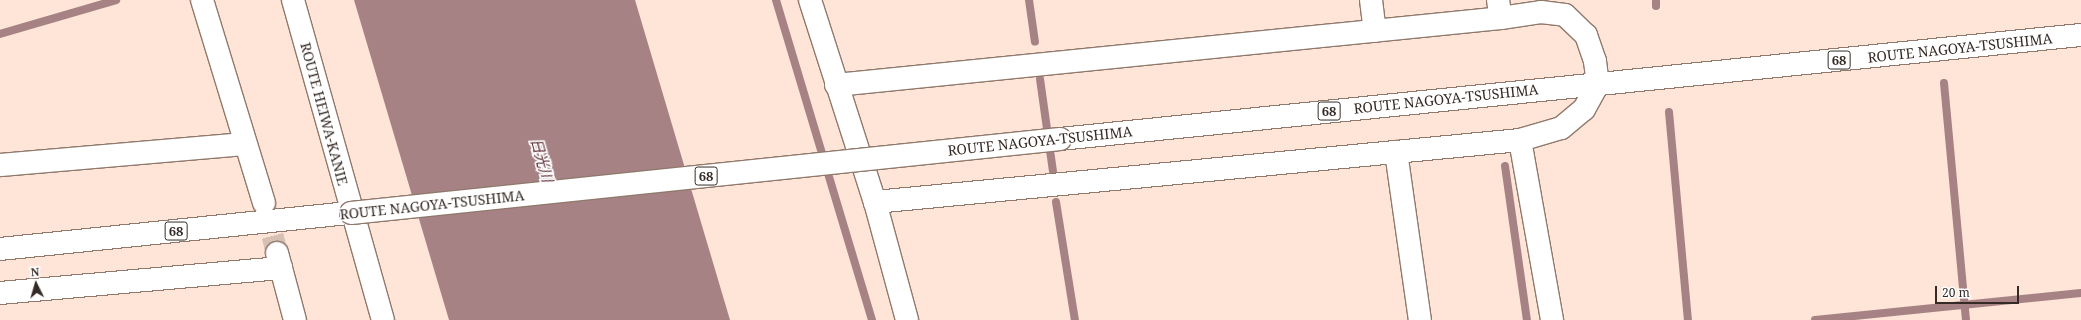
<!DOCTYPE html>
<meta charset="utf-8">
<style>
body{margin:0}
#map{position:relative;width:2081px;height:320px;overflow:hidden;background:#fee5d7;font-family:"Noto Serif","Noto Sans JP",serif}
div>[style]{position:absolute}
.water>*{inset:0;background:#a68285}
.stream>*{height:8px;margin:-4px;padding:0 4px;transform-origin:4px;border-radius:4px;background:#a68285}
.minor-tunnel>*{height:22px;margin-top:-11px;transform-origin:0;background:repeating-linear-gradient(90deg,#d6c0b4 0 22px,transparent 0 33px)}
.roads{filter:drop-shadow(1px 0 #8f796c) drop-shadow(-1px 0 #8f796c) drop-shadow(0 1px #8f796c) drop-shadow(0 -1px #8f796c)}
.minor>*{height:22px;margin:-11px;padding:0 11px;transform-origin:11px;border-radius:11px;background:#fff}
.major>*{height:22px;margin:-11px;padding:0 11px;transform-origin:11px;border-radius:11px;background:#fff}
.bridges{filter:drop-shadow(1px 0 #8f796c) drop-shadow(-1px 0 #8f796c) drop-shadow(0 1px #8f796c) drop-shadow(0 -1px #8f796c)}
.major-bridge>*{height:22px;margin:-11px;padding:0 11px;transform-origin:11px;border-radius:11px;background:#fff}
span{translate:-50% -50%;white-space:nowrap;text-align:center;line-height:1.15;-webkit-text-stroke:3.5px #fff;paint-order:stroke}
.shield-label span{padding:1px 3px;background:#fff;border:1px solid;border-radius:3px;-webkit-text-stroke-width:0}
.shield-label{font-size:13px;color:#352b26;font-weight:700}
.street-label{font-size:14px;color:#352b26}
.water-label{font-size:15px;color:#58262d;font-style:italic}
.north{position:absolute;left:16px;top:264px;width:40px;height:40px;-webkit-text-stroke:3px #fff;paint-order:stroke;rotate:355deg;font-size:11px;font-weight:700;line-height:16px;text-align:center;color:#352b26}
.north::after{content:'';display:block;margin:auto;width:14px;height:18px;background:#352b26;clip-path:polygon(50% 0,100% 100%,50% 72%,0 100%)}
.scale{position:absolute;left:1935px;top:286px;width:84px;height:18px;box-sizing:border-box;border:2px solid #352b26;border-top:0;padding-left:5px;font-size:12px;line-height:14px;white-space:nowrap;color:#352b26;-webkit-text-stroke:3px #fff;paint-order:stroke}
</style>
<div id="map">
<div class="water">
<div style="clip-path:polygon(354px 0,635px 0,730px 320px,449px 320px)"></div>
</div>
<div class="stream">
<div style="left:776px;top:0;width:334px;rotate:73.3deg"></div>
<div style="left:1029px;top:0;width:42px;rotate:81.9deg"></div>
<div style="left:1656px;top:0;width:6px;rotate:90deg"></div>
<div style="left:0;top:34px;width:121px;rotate:-16.3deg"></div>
<div style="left:1040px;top:79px;width:93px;rotate:82deg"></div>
<div style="left:1944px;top:83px;width:238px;rotate:84.7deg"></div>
<div style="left:1669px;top:112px;width:209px;rotate:84.8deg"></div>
<div style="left:1505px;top:166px;width:156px;rotate:81.9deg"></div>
<div style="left:1056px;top:202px;width:120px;rotate:80.9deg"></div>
<div style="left:1815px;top:320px;width:267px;rotate:-5.8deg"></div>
</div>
<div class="minor-tunnel">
<div style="left:264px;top:204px;width:51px;rotate:75.1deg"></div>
</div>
<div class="roads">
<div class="minor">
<div style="left:202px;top:0;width:212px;rotate:73deg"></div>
<div style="left:810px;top:0;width:212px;rotate:72.2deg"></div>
<div style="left:875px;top:202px;width:122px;rotate:74.8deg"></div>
<div style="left:1371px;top:0;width:31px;rotate:83deg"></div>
<div style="left:1498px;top:0;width:18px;rotate:81deg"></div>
<div style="left:836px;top:85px;width:668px;rotate:-5.75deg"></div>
<div style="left:1501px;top:18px;width:40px;rotate:-8.5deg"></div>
<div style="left:1541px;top:12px;width:24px;rotate:7deg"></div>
<div style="left:1565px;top:15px;width:29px;rotate:44deg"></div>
<div style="left:1586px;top:35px;width:28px;rotate:71deg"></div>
<div style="left:1595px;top:61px;width:23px;rotate:83deg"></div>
<div style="left:1598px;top:84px;width:29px;rotate:119deg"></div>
<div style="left:1584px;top:109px;width:30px;rotate:140deg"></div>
<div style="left:1561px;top:128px;width:43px;rotate:163.7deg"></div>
<div style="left:1520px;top:140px;width:648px;rotate:174.51deg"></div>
<div style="left:1520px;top:140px;width:183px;rotate:79.9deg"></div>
<div style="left:1396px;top:152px;width:170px;rotate:81.9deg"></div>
<div style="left:0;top:165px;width:246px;rotate:-4.9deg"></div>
<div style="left:277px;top:253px;width:69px;rotate:75deg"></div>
<div style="left:0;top:293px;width:282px;rotate:-5.1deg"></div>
</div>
<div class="major">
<div style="left:293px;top:0;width:332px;rotate:74.3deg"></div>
<div style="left:1060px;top:139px;width:1026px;rotate:-5.82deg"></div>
<div style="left:0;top:249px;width:353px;rotate:-5.9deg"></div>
</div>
</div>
<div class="bridges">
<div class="major-bridge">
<div style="left:351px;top:213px;width:713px;rotate:-5.96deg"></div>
</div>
</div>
<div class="shield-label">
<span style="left:1839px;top:60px">68</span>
<span style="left:1329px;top:111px">68</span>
<span style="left:706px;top:176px">68</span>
<span style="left:176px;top:231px">68</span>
</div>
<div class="street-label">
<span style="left:1960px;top:48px;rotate:-6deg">ROUTE NAGOYA-TSUSHIMA</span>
<span style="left:1446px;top:99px;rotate:-6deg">ROUTE NAGOYA-TSUSHIMA</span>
<span style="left:324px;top:114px;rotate:75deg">ROUTE HEIWA-KANIE</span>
<span style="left:1040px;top:141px;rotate:-6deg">ROUTE NAGOYA-TSUSHIMA</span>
<span style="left:432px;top:205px;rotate:-6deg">ROUTE NAGOYA-TSUSHIMA</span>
</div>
<div class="water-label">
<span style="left:542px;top:160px;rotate:74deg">日光川</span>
</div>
<div class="north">N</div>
<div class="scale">20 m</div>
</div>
